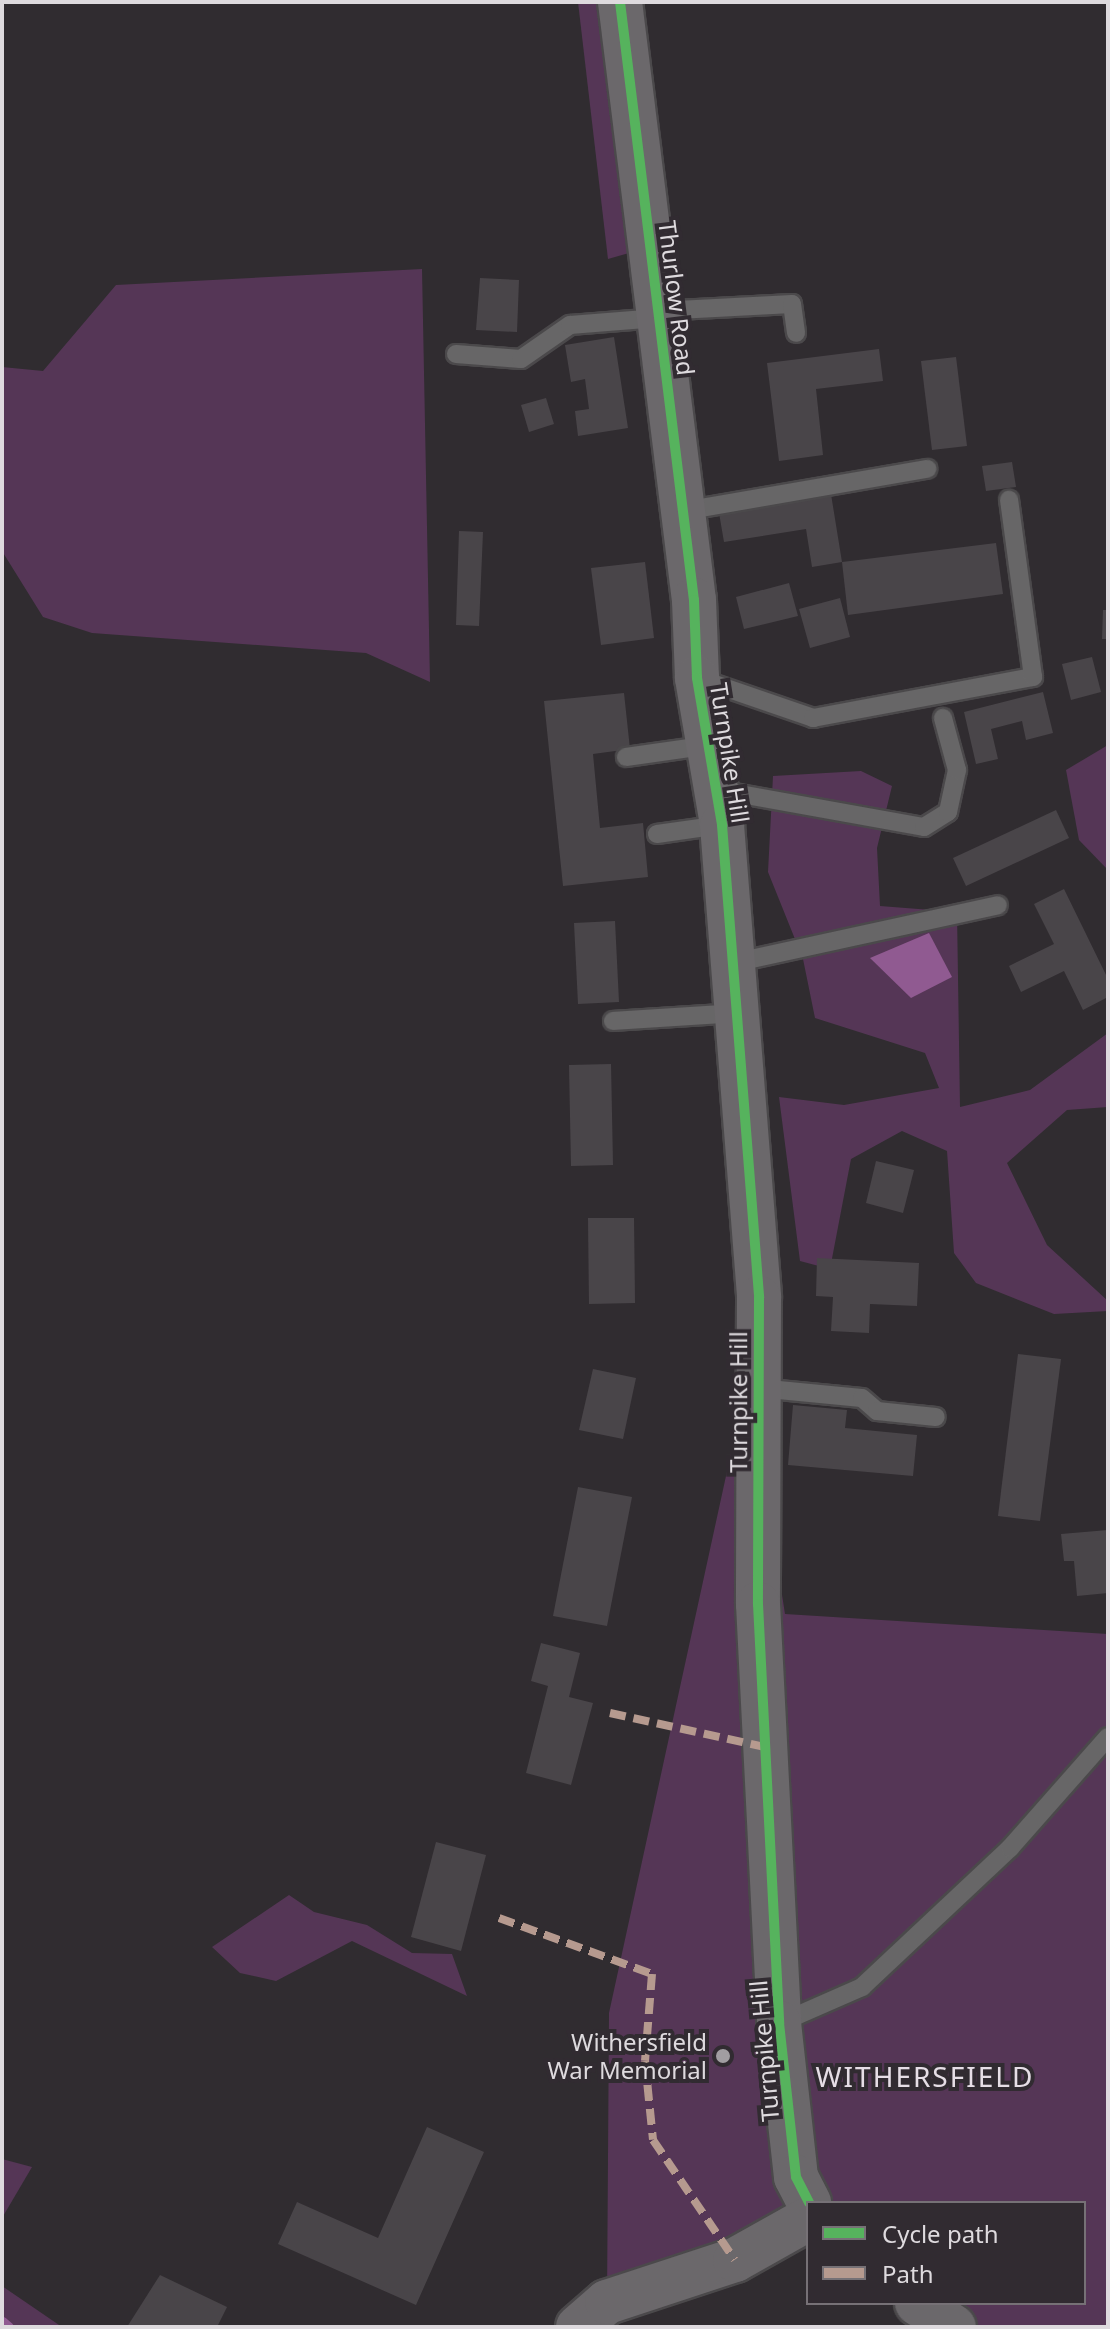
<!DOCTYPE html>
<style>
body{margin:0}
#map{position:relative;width:1110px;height:2329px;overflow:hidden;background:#302c30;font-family:"Noto Sans",sans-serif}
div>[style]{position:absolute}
.green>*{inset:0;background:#553656}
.water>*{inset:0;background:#905a91}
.stream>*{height:11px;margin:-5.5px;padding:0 5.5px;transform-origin:5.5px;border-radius:5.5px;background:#905a91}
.building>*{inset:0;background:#494549}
.roads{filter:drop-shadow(2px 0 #4b494b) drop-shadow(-2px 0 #4b494b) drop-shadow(0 2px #4b494b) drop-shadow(0 -2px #4b494b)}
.lane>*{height:18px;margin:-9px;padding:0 9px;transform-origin:9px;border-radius:9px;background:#676667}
.secondary>*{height:44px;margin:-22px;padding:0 22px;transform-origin:22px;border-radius:22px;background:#6b686b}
.quiet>*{height:8px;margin-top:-4px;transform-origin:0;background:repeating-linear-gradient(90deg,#b69a8f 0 16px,transparent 0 24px)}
.cycleway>*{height:10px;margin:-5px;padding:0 5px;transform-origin:5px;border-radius:5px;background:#56b35d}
.dots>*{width:22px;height:22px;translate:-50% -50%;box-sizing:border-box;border:4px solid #312b31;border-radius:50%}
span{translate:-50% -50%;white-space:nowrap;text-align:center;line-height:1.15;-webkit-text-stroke:8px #312b31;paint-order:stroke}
.street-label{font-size:24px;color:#dedade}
.poi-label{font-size:24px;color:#dedade}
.right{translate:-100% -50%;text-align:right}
.quarter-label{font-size:28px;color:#e6dee6;letter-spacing:2px}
.frame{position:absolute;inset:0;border:4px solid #dedade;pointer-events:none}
.legend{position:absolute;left:806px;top:2201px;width:280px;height:104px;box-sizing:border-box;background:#312b31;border:2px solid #767176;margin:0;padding:10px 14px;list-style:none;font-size:24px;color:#dedade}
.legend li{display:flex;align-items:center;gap:16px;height:40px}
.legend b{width:40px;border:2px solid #767176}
</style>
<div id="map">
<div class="green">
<div style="clip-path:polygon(578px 2px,606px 2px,636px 251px,608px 259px)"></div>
<div style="clip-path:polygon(422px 269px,430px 682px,366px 653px,92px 633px,43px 617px,2px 551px,2px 367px,43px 371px,116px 285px)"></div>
<div style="clip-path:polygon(1108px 745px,1108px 870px,1079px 840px,1066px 770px)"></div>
<div style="clip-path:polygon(861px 771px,892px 786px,877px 848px,880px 906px,957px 912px,960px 1107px,1030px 1090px,1108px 1033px,1108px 1107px,1067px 1110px,1007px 1163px,1047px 1245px,1108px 1301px,1108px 1311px,1054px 1314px,976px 1283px,954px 1253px,947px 1151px,902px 1131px,851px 1159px,830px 1269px,800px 1261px,779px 1097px,844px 1105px,939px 1088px,925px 1053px,815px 1018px,803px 959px,768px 872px,773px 776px)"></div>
<div style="clip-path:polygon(748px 1375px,785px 1614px,1108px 1634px,1108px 2327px,954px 2327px,917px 2303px,1084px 2303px,1084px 2203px,808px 2203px,607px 2302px,609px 2013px)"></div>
<div style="clip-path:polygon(289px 1895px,314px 1912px,367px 1925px,412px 1953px,452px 1954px,467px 1996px,352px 1941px,276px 1981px,240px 1973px,212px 1947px)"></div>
<div style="clip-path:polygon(2px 2159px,32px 2167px,2px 2218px)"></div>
<div style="clip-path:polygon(2px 2286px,62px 2327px,2px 2327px)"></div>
</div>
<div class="water">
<div style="clip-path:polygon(929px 933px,952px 977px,911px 998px,870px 958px)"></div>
</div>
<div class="stream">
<div style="left:2px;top:2322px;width:8px;rotate:40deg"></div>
</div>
<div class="building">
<div style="clip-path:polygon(480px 278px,519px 280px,517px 332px,476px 330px)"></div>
<div style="clip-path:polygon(614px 337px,628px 428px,578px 436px,575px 411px,589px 409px,585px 379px,571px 382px,565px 345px)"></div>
<div style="clip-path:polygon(879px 349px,883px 381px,816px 389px,823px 455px,779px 461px,767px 363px)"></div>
<div style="clip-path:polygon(956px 357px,967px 446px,932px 450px,921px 361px)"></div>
<div style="clip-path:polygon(546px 398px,554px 424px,529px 432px,521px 405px)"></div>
<div style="clip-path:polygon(1012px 462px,1016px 487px,986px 491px,982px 466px)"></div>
<div style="clip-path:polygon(830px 488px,842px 562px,812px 567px,806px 529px,724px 542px,718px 507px)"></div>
<div style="clip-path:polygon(459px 531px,483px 532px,479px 626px,456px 625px)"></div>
<div style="clip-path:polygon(996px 543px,1003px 594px,848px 615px,842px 562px)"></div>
<div style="clip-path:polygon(645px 562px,654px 638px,601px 645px,591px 568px)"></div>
<div style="clip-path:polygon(789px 583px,798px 616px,744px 629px,736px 597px)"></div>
<div style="clip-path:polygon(840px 598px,850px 637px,810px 648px,799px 609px)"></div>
<div style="clip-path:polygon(1103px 610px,1108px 610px,1108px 639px,1102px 639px)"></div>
<div style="clip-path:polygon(1092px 657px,1101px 692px,1071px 700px,1062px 664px)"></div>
<div style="clip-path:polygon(1043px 692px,1053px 733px,1026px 740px,1022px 721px,991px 729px,998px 759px,976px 764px,964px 712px)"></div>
<div style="clip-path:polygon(624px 693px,630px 749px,593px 754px,600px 828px,643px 823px,648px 877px,563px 886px,544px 701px)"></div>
<div style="clip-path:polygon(1056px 810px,1069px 838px,966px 886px,953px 858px)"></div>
<div style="clip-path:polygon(1064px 889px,1108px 979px,1108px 997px,1083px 1010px,1064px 971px,1021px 992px,1009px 966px,1054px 944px,1034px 904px)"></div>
<div style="clip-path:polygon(615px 921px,619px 1002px,578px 1004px,574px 923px)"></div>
<div style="clip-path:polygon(611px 1064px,613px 1165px,571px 1166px,569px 1065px)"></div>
<div style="clip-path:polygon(876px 1161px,914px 1170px,903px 1213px,866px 1203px)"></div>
<div style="clip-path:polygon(588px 1218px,634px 1218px,635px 1303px,589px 1304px)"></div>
<div style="clip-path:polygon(817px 1258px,919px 1263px,917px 1306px,870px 1304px,869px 1333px,831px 1331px,833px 1297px,816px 1296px)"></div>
<div style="clip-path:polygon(1018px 1354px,1061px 1359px,1040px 1521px,998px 1516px)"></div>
<div style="clip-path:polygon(593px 1369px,636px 1378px,623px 1439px,579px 1430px)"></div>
<div style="clip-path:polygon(793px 1405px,847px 1410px,845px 1428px,917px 1435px,913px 1476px,788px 1465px)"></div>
<div style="clip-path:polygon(578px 1487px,632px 1497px,607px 1626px,553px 1616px)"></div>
<div style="clip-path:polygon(1108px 1530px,1108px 1593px,1077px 1596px,1074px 1561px,1064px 1561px,1061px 1534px)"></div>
<div style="clip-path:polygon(541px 1643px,580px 1653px,569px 1697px,593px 1703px,571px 1785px,526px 1773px,548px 1686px,531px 1681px)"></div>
<div style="clip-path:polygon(436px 1842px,486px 1855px,461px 1951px,411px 1937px)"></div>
<div style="clip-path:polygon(427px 2127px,484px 2152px,416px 2305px,278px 2244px,297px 2202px,378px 2238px)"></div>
<div style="clip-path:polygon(160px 2275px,227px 2307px,217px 2327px,127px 2327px)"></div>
</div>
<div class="roads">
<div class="lane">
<div style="left:658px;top:311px;width:134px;rotate:-3deg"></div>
<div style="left:792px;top:304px;width:29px;rotate:82deg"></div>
<div style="left:456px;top:354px;width:65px;rotate:4.4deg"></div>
<div style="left:521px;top:359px;width:60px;rotate:-34.8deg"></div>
<div style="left:570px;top:325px;width:88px;rotate:-4.5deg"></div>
<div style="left:683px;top:511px;width:248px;rotate:-9.8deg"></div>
<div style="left:700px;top:679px;width:120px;rotate:19deg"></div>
<div style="left:813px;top:718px;width:224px;rotate:-10.6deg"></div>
<div style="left:1033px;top:677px;width:179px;rotate:-97.7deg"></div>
<div style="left:626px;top:757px;width:85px;rotate:-8.1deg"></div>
<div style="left:718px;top:790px;width:209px;rotate:10.2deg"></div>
<div style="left:924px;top:827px;width:28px;rotate:-32deg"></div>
<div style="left:948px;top:812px;width:43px;rotate:-77.9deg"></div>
<div style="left:957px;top:770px;width:54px;rotate:-105.1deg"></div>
<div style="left:657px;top:834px;width:65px;rotate:-8deg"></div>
<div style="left:733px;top:963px;width:271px;rotate:-12.3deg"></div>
<div style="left:613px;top:1021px;width:124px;rotate:-3.7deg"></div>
<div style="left:758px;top:1388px;width:104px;rotate:5.5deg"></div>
<div style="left:862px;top:1398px;width:20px;rotate:41deg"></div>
<div style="left:877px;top:1411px;width:59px;rotate:5.8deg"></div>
<div style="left:780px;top:2023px;width:90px;rotate:-23.7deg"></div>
<div style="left:862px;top:1987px;width:203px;rotate:-43.2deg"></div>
<div style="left:1010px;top:1848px;width:148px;rotate:-48.6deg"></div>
</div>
<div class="secondary">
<div style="left:620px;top:2px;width:603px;rotate:82.95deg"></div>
<div style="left:694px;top:600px;width:78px;rotate:87.8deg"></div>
<div style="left:697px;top:678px;width:149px;rotate:80.3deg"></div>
<div style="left:722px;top:825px;width:474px;rotate:85.5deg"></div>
<div style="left:759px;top:1298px;width:306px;rotate:90.2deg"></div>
<div style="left:758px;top:1604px;width:420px;rotate:87.1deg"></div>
<div style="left:779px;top:2023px;width:155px;rotate:83.7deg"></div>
<div style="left:796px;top:2177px;width:29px;rotate:63deg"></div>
<div style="left:917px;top:2303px;width:44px;rotate:33deg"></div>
<div style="left:578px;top:2327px;width:38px;rotate:-41deg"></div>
<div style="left:607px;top:2302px;width:135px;rotate:-18.2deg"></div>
<div style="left:735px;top:2260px;width:84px;rotate:-29.3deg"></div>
</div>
</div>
<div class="quiet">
<div style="left:610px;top:1713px;width:159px;rotate:12.4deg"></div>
<div style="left:499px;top:1918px;width:163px;rotate:20.1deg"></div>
<div style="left:652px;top:1974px;width:87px;rotate:94.6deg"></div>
<div style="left:645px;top:2061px;width:79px;rotate:84.2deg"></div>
<div style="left:653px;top:2140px;width:145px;rotate:55.7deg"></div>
</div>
<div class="cycleway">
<div style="left:620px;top:2px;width:603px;rotate:82.95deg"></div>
<div style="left:694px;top:600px;width:78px;rotate:87.8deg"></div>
<div style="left:697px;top:678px;width:149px;rotate:80.3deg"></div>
<div style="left:722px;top:825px;width:474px;rotate:85.5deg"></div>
<div style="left:759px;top:1298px;width:306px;rotate:90.2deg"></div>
<div style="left:758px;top:1604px;width:420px;rotate:87.1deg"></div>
<div style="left:779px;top:2023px;width:155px;rotate:83.7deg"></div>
<div style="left:796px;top:2177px;width:29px;rotate:63deg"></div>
</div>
<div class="dots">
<div style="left:723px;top:2056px;background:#a19da1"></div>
</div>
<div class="street-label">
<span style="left:677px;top:298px;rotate:83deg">Thurlow Road</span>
<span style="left:730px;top:753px;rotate:81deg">Turnpike Hill</span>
<span style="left:738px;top:1402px;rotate:-90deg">Turnpike Hill</span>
<span style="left:764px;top:2051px;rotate:-95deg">Turnpike Hill</span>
</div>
<div class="poi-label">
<span class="right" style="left:707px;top:2056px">Withersfield<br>War Memorial</span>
</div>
<div class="quarter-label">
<span style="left:925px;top:2076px">WITHERSFIELD</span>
</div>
<div class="frame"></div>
<ul class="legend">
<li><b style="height:10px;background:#56b35d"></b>Cycle path</li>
<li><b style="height:10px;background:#b69a8f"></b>Path</li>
</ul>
</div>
